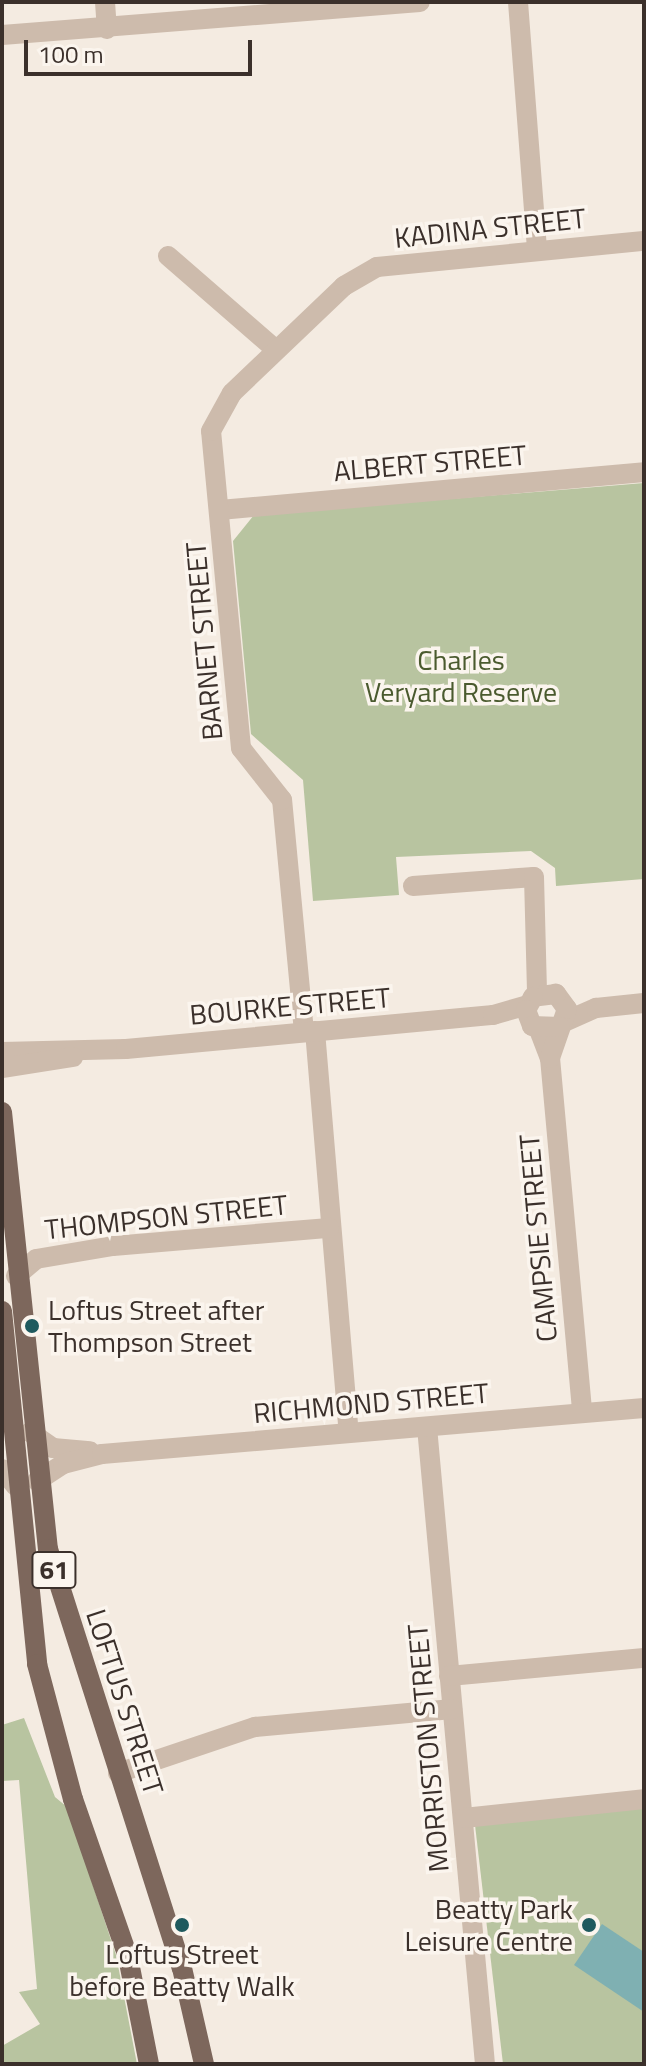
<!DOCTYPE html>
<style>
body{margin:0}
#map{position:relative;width:646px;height:2066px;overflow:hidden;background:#f4ebe1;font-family:"Titillium Web",sans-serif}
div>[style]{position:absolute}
.green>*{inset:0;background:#b8c4a0}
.water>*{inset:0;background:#7fb0b2}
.minor>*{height:20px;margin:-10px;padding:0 10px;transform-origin:10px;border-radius:10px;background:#cdbbac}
.major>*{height:20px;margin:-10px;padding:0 10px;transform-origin:10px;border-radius:10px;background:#7d675c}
.dots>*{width:22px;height:22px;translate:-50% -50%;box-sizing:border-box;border:4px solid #fbf5ee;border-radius:50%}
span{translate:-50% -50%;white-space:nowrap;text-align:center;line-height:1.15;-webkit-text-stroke:7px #fbf5ee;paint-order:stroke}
.shield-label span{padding:2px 6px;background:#fbf5ee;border:2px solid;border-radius:6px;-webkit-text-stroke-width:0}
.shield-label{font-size:26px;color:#3b302b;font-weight:700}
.street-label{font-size:28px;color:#3b302b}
.park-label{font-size:28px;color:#4a5a2e}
.poi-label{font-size:28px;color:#3b302b}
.left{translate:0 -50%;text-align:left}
.right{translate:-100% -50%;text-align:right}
.frame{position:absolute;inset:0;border:4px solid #3b302b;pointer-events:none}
.scale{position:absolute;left:24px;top:40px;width:228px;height:36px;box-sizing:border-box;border:4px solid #3b302b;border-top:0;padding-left:10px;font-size:24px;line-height:28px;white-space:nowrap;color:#3b302b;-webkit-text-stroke:6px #fbf5ee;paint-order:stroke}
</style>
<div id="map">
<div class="green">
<div style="clip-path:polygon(644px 483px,644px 879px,556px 886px,555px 868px,531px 851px,396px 857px,399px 895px,313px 901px,303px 780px,251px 734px,233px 541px,254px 515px)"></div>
<div style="clip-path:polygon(24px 1718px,55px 1797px,67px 1807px,116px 1955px,137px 2064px,2px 2064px,2px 2046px,40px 2024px,19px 1992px,37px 1989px,19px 1780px,2px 1781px,2px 1725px)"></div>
<div style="clip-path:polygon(644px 1808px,644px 2064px,503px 2064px,475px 1825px)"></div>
</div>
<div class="water">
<div style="clip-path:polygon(602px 1924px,644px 1952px,644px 2012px,574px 1965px)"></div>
</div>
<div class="minor">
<div style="left:105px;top:2px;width:27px;rotate:86deg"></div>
<div style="left:518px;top:2px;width:249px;rotate:85.6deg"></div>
<div style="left:2px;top:35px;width:419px;rotate:-4.5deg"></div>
<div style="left:168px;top:256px;width:143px;rotate:41deg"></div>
<div style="left:220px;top:510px;width:426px;rotate:-5.1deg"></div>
<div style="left:413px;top:886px;width:121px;rotate:-4.3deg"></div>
<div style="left:534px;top:877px;width:117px;rotate:88.5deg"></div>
<div style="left:564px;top:1022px;width:35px;rotate:-24deg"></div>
<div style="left:596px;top:1008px;width:48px;rotate:-5.9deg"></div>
<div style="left:539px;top:1030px;width:30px;rotate:69deg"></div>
<div style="left:550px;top:1058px;width:356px;rotate:84.8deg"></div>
<div style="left:315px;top:1031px;width:403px;rotate:85.2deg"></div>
<div style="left:304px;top:1032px;width:233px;rotate:-95.4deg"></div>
<div style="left:282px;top:800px;width:66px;rotate:-128.3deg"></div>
<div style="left:241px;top:748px;width:318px;rotate:-95.4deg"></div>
<div style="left:211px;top:431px;width:43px;rotate:-61.1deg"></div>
<div style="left:232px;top:393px;width:155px;rotate:-43.7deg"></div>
<div style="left:344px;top:286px;width:38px;rotate:-30deg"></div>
<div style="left:377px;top:267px;width:268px;rotate:-5.6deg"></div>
<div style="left:2px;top:1052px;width:124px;rotate:-1.4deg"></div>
<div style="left:126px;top:1049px;width:369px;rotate:-5.3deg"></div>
<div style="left:493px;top:1015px;width:35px;rotate:-16deg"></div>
<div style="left:550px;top:1058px;width:52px;rotate:-70.9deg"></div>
<div style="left:567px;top:1009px;width:19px;rotate:-126deg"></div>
<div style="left:556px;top:994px;width:23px;rotate:173deg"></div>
<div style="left:533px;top:997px;width:15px;rotate:118deg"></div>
<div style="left:526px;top:1010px;width:17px;rotate:69deg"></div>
<div style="left:532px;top:1026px;width:28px;rotate:2deg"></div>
<div style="left:2px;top:1068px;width:72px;rotate:-8.8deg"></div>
<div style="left:16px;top:1276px;width:26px;rotate:-40deg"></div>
<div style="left:36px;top:1259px;width:78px;rotate:-9.6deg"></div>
<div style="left:113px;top:1246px;width:217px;rotate:-4.8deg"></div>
<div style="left:427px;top:1427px;width:640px;rotate:84.8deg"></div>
<div style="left:30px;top:1432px;width:28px;rotate:35deg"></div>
<div style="left:53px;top:1448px;width:37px;rotate:5deg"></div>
<div style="left:2px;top:1469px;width:22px;rotate:51deg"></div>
<div style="left:37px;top:1481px;width:31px;rotate:-33deg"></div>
<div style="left:63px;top:1464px;width:40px;rotate:-14.4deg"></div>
<div style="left:102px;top:1454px;width:544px;rotate:-4.85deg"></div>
<div style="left:449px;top:1676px;width:196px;rotate:-5.3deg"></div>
<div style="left:118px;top:1773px;width:145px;rotate:-18.6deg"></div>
<div style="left:255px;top:1727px;width:198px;rotate:-5.2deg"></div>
<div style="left:464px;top:1818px;width:181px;rotate:-6deg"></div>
</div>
<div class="major">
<div style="left:2px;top:1112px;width:439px;rotate:84deg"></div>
<div style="left:48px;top:1549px;width:440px;rotate:72.3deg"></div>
<div style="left:182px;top:1968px;width:98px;rotate:77.1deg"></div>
<div style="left:2px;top:1311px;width:355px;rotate:84.3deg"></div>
<div style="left:37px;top:1664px;width:140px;rotate:75.1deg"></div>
<div style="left:73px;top:1799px;width:167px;rotate:70.8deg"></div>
<div style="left:128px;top:1957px;width:109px;rotate:78.9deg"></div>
</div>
<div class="dots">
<div style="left:32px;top:1326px;background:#1f5a5e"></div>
<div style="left:182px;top:1925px;background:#1f5a5e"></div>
<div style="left:589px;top:1925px;background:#1f5a5e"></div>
</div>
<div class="shield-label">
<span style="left:54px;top:1570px">61</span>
</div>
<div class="street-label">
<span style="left:490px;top:228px;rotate:-6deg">KADINA STREET</span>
<span style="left:430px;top:463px;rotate:-5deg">ALBERT STREET</span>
<span style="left:204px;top:641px;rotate:-95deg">BARNET STREET</span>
<span style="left:290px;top:1006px;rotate:-5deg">BOURKE STREET</span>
<span style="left:166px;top:1217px;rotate:-6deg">THOMPSON STREET</span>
<span style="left:538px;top:1238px;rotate:-95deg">CAMPSIE STREET</span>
<span style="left:371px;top:1403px;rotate:-5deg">RICHMOND STREET</span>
<span style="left:125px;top:1702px;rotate:72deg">LOFTUS STREET</span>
<span style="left:428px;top:1748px;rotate:-95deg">MORRISTON STREET</span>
</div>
<div class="park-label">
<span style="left:461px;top:676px">Charles<br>Veryard Reserve</span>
</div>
<div class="poi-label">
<span class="left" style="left:48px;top:1326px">Loftus Street after<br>Thompson Street</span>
<span class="right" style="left:573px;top:1925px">Beatty Park<br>Leisure Centre</span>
<span style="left:182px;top:1970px">Loftus Street<br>before Beatty Walk</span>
</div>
<div class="frame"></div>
<div class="scale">100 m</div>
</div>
